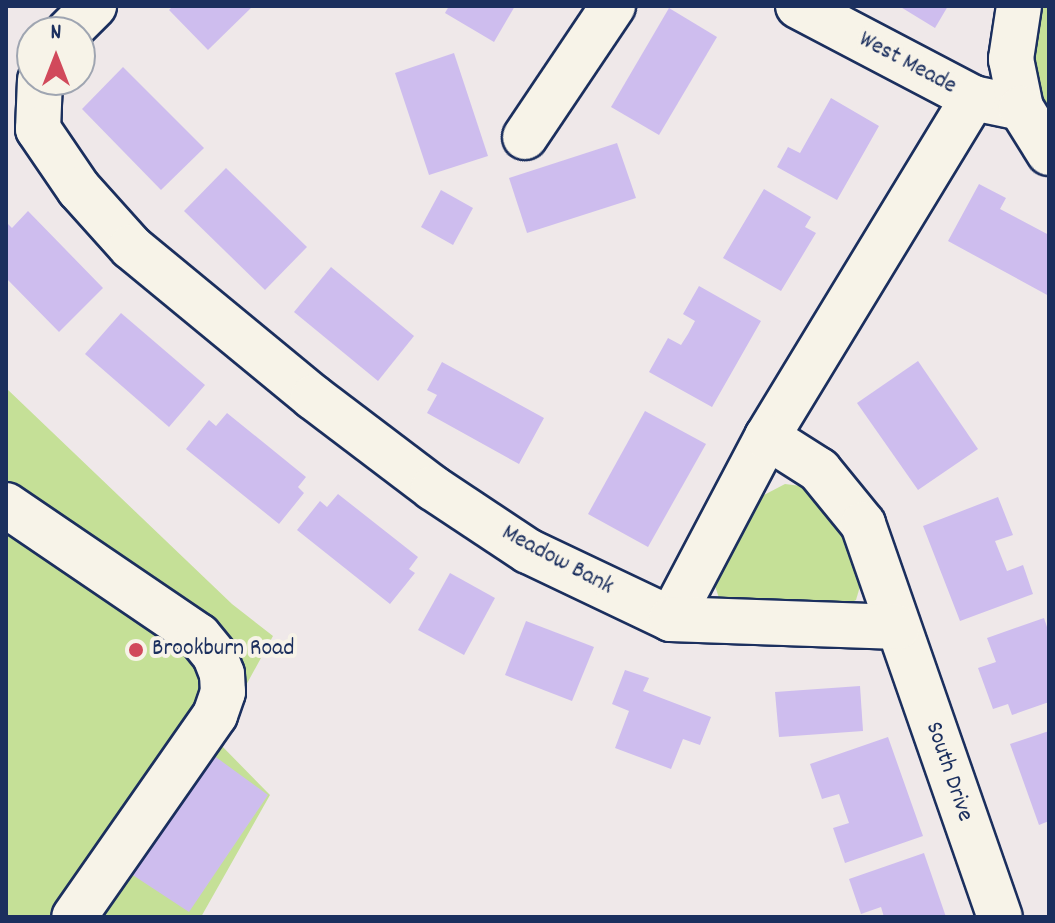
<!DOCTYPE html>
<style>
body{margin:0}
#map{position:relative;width:1055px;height:923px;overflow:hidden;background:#efe8e9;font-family:Dekko,sans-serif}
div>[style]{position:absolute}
.green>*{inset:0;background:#c5e097}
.building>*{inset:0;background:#cebdee}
.roads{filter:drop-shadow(2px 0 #1b2f5e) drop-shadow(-2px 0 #1b2f5e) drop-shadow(0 2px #1b2f5e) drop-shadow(0 -2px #1b2f5e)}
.minor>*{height:44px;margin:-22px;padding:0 22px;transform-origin:22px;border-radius:22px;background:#f7f3e8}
.dots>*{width:22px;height:22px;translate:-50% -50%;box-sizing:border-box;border:4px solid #f7f3e8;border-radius:50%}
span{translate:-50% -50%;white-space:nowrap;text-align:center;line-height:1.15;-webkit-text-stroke:8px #f7f3e8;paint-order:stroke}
.street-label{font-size:24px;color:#1b2f5e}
.poi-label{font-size:24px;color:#1b2f5e}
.left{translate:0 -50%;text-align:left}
.frame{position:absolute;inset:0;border:8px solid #1b2f5e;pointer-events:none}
.north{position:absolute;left:16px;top:16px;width:80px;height:80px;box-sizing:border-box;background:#f7f3e8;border:2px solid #9fa5b1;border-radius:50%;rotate:0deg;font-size:22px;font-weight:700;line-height:32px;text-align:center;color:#1b2f5e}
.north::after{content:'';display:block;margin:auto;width:28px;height:36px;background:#d1495b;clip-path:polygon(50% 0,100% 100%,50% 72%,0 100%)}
</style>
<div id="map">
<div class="green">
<div style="clip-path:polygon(1041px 6px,1049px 6px,1049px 118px,1032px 70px,1034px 24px)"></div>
<div style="clip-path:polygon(6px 388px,232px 604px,273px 636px,216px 740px,270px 795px,201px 917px,6px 917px)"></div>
<div style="clip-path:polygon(785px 484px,801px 486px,824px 496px,847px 531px,861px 583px,856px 600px,836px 610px,737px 605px,719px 598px,712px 577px,720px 555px,764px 495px)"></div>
</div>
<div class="building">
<div style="clip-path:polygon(173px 6px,253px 6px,208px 50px,169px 10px)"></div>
<div style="clip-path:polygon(449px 6px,515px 6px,494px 42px,445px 13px)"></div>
<div style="clip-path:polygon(899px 6px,948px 6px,935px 28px)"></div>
<div style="clip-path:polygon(669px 8px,717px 37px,659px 135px,611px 107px)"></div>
<div style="clip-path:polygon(454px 53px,488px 156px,429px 175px,395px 73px)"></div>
<div style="clip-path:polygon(123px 67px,204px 148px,161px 190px,82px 109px)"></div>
<div style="clip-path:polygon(831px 98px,879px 126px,837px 200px,777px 167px,788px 147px,800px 153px)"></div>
<div style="clip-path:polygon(617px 143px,636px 198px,527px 233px,509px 178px)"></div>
<div style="clip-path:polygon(226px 168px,307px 247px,265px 290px,184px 211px)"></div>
<div style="clip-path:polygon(979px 184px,1006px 198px,1000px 209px,1049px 235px,1049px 296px,948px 241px)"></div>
<div style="clip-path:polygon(764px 189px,811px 217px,805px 227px,816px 233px,781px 291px,723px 258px)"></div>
<div style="clip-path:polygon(441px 190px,473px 208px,453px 245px,421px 227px)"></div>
<div style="clip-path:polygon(28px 211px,103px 288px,59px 332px,6px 278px,6px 222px,12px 228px)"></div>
<div style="clip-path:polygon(331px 267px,414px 336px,378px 381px,294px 312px)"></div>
<div style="clip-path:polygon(699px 286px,761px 321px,712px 407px,649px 372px,668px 338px,681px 345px,688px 334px,695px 321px,683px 314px)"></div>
<div style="clip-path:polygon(121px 313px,205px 385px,169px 427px,85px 354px)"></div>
<div style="clip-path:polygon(918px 361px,978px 449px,918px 490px,857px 403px)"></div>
<div style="clip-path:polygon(442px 362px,544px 418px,519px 464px,427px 413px,437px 395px,427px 390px)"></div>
<div style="clip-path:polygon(645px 411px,706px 444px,648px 547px,588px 514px)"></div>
<div style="clip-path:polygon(227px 413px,306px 477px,298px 487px,304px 493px,279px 524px,186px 449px,209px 420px,216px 426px)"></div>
<div style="clip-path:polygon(338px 494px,418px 557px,409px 569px,415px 573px,390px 604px,297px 530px,320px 501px,327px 507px)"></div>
<div style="clip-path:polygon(998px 497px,1013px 535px,995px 541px,1007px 571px,1023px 565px,1033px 594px,960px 621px,923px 526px)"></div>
<div style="clip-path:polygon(450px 573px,495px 598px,464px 655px,418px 630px)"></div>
<div style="clip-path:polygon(1044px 618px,1049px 633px,1049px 702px,1012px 715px,1008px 704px,993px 709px,978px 668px,996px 662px,987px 638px)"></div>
<div style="clip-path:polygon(526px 621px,594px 647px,572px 701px,505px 675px)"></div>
<div style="clip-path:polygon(625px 670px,649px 678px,643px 691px,711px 717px,700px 745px,683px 739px,671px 769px,615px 748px,629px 711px,612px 704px)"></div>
<div style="clip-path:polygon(860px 686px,863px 731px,779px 737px,775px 692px)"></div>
<div style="clip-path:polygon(1049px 731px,1049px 821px,1039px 825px,1010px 744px)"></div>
<div style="clip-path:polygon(888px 737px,923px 836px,845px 863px,833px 828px,849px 823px,839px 794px,822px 799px,810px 764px)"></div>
<div style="clip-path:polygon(202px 747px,268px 795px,189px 912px,122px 868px)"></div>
<div style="clip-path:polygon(924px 853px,946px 917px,884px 917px,881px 907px,861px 914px,849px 879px)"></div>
</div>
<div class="roads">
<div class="minor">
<div style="left:798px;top:6px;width:198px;rotate:27.7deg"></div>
<div style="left:973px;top:98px;width:49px;rotate:11.8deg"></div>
<div style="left:1019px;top:6px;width:54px;rotate:98.6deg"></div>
<div style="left:1011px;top:59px;width:50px;rotate:78.5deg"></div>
<div style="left:1021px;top:108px;width:53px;rotate:58.1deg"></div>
<div style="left:68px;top:32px;width:37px;rotate:-45deg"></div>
<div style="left:40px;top:80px;width:49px;rotate:92.3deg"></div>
<div style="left:38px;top:129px;width:73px;rotate:55.7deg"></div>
<div style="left:79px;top:189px;width:78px;rotate:48.1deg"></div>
<div style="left:131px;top:247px;width:236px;rotate:39.5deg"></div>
<div style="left:313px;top:397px;width:151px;rotate:37.2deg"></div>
<div style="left:433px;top:488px;width:114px;rotate:33.6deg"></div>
<div style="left:528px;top:551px;width:158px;rotate:25.4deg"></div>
<div style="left:671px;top:619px;width:206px;rotate:-62.2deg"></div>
<div style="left:767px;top:437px;width:397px;rotate:-58.7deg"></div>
<div style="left:525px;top:137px;width:158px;rotate:-56.1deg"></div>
<div style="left:767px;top:437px;width:62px;rotate:32.4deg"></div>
<div style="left:819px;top:470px;width:70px;rotate:50.8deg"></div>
<div style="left:863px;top:524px;width:416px;rotate:70.8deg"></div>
<div style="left:6px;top:505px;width:233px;rotate:34.2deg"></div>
<div style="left:199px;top:636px;width:26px;rotate:51deg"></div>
<div style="left:215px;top:656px;width:19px;rotate:69deg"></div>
<div style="left:222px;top:674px;width:18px;rotate:87deg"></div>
<div style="left:223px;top:692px;width:24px;rotate:109deg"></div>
<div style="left:215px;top:715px;width:246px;rotate:124.9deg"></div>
<div style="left:671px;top:619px;width:227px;rotate:2deg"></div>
</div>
</div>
<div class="dots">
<div style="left:136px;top:650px;background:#d1495b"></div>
</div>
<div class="street-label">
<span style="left:907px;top:64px;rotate:28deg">West Meade</span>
<span style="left:557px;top:561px;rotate:28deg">Meadow Bank</span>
<span style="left:948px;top:772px;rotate:71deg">South Drive</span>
</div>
<div class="poi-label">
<span class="left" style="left:152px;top:650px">Brookburn Road</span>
</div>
<div class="frame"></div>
<div class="north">N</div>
</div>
